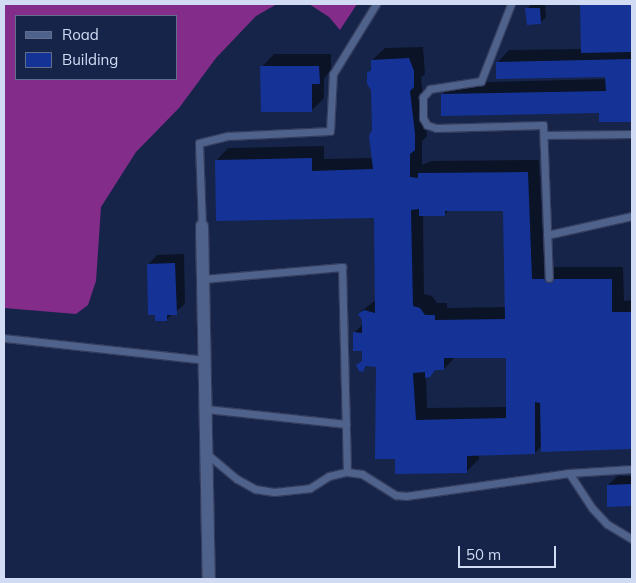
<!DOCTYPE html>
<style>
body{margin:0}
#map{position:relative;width:636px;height:583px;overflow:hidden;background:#162449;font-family:Mulish,sans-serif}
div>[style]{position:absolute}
.forest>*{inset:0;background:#842c8a}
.shadow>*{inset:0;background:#0007}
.building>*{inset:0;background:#153396}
.roads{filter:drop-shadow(1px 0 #343d5e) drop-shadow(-1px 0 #343d5e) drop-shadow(0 1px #343d5e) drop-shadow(0 -1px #343d5e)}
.lane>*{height:7px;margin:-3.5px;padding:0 3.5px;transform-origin:3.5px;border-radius:3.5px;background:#4f628b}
.street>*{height:12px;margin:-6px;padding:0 6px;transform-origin:6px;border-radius:6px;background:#4f628b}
span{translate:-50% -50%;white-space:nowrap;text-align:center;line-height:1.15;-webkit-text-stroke:4px #162449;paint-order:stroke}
.frame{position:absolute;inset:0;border:5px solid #d1dcf4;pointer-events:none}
.legend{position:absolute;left:15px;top:15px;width:162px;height:65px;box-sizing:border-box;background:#162449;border:1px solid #616e8d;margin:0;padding:6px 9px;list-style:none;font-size:15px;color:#d1dcf4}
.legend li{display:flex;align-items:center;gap:10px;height:25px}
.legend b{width:25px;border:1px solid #616e8d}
.scale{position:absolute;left:458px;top:546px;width:98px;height:22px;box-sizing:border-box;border:2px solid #d1dcf4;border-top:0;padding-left:6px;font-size:15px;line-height:18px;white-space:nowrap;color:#d1dcf4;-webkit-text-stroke:4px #162449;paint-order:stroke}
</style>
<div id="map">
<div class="forest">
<div style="clip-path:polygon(evenodd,4px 4px,277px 4px,256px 16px,216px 58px,179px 108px,136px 152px,101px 207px,96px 281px,88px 305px,76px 314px,4px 308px,4px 4px,16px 16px,176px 16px,176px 79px,16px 79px,16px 16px)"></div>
<div style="clip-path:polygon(309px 4px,357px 4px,340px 30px,329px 17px)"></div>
</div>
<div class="shadow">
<div style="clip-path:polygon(532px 4px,545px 4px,546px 17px,540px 23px,527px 9px)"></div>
<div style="clip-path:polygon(582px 4px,632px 4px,632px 120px,600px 121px,600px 112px,442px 95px,454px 83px,607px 79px,607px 76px,497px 63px,509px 50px,583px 49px)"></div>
<div style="clip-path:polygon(evenodd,423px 47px,425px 74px,421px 78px,427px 136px,422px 141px,422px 165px,432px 161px,539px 160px,544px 267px,623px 267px,624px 301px,632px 300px,632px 448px,543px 451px,542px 445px,535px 453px,479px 454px,479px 459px,466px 472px,396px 458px,377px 366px,368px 365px,363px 371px,358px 368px,363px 361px,363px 350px,354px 333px,363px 324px,361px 311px,376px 300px,375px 216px,216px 161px,228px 148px,324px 146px,324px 159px,373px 158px,372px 89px,368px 84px,372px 60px,385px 48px,423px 47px,505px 209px,506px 307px,447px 308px,447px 303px,437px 303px,432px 296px,424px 294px,423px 215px,444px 215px,449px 210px,505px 209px,423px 47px,507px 356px,507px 407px,427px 408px,426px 375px,435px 369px,444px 369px,455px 357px,507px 356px)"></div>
<div style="clip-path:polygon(274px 54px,331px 54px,331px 70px,324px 78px,324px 98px,312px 110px,262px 67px)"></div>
<div style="clip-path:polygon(184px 254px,185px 304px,167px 319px,148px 265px,157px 255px)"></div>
<div style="clip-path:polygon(618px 476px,632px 476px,632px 505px,609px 505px,608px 485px)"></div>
</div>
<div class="building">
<div style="clip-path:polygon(580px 4px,632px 4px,632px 52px,581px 53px)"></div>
<div style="clip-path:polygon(525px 8px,540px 8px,541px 24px,527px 25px)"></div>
<div style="clip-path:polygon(evenodd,409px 58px,414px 71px,414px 87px,410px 91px,415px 134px,415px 150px,410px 154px,410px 177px,418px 178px,418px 173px,528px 172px,532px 279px,612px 279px,612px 312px,632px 312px,632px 449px,541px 452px,540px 403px,535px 402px,535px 454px,467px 456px,467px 473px,395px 474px,395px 459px,375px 459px,376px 367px,366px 366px,363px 372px,359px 371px,356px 365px,362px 361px,362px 351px,353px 351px,353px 332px,362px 333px,362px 320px,358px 314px,364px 310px,375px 313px,374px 218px,216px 221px,215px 160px,312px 158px,312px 171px,373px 169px,369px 136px,372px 130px,371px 90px,367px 84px,367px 73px,371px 70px,371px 60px,409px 58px,419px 209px,419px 216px,445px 216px,445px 211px,503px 211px,505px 319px,435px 320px,435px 315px,425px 315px,420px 308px,413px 306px,411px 210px,419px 209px,409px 58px,444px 358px,506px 358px,506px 418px,416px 420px,413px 373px,425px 372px,425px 378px,430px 377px,435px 370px,444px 370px,444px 358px)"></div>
<div style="clip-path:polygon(632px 59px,632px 122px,599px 122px,599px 113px,441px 116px,441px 94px,606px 91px,605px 77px,496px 79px,496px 62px)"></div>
<div style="clip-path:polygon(260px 66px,319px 66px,320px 84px,312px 84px,312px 112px,261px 112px)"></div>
<div style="clip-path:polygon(175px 263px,177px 315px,167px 315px,167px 321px,155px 321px,155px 315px,148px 315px,147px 264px)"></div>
<div style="clip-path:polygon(632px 484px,632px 506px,607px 507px,607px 485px)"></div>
</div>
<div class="roads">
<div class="lane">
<div style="left:511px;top:4px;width:83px;rotate:111.3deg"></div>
<div style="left:481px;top:81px;width:52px;rotate:171.1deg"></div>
<div style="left:430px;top:89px;width:11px;rotate:131deg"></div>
<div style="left:423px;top:97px;width:21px;rotate:90deg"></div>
<div style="left:423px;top:118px;width:8px;rotate:60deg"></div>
<div style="left:427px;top:125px;width:9px;rotate:18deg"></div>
<div style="left:436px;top:128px;width:107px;rotate:-1.6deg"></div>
<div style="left:543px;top:125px;width:153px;rotate:87.8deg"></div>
<div style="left:544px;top:135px;width:88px;rotate:-0.7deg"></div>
<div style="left:202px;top:226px;width:83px;rotate:-92.1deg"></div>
<div style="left:199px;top:143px;width:30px;rotate:-14deg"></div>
<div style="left:228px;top:136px;width:102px;rotate:-2.8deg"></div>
<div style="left:330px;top:131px;width:57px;rotate:-87deg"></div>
<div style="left:333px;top:74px;width:82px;rotate:-58.4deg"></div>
<div style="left:547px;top:235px;width:87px;rotate:-12.6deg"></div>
<div style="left:203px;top:279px;width:140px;rotate:-4.9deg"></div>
<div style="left:342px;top:267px;width:205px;rotate:88.6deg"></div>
<div style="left:4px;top:338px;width:202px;rotate:6.2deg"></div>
<div style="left:206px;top:409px;width:141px;rotate:6.1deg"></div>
<div style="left:207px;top:454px;width:39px;rotate:40deg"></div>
<div style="left:237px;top:479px;width:21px;rotate:29deg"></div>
<div style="left:255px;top:489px;width:19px;rotate:9deg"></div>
<div style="left:274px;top:492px;width:36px;rotate:-6deg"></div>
<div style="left:310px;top:488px;width:22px;rotate:-32deg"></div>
<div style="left:329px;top:476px;width:18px;rotate:-13deg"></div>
<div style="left:347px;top:472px;width:15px;rotate:8deg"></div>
<div style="left:362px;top:474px;width:40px;rotate:32deg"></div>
<div style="left:396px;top:495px;width:10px;rotate:6deg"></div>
<div style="left:406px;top:496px;width:165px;rotate:-8deg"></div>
<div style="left:569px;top:473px;width:63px;rotate:-3.6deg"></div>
<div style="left:569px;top:473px;width:42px;rotate:56.7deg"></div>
<div style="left:592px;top:508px;width:22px;rotate:47deg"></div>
<div style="left:607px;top:524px;width:29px;rotate:31deg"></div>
</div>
<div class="street">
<div style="left:202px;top:226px;width:353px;rotate:88.9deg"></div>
</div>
</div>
<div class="frame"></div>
<ul class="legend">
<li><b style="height:6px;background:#4f628b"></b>Road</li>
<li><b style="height:14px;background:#153396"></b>Building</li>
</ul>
<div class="scale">50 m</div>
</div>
